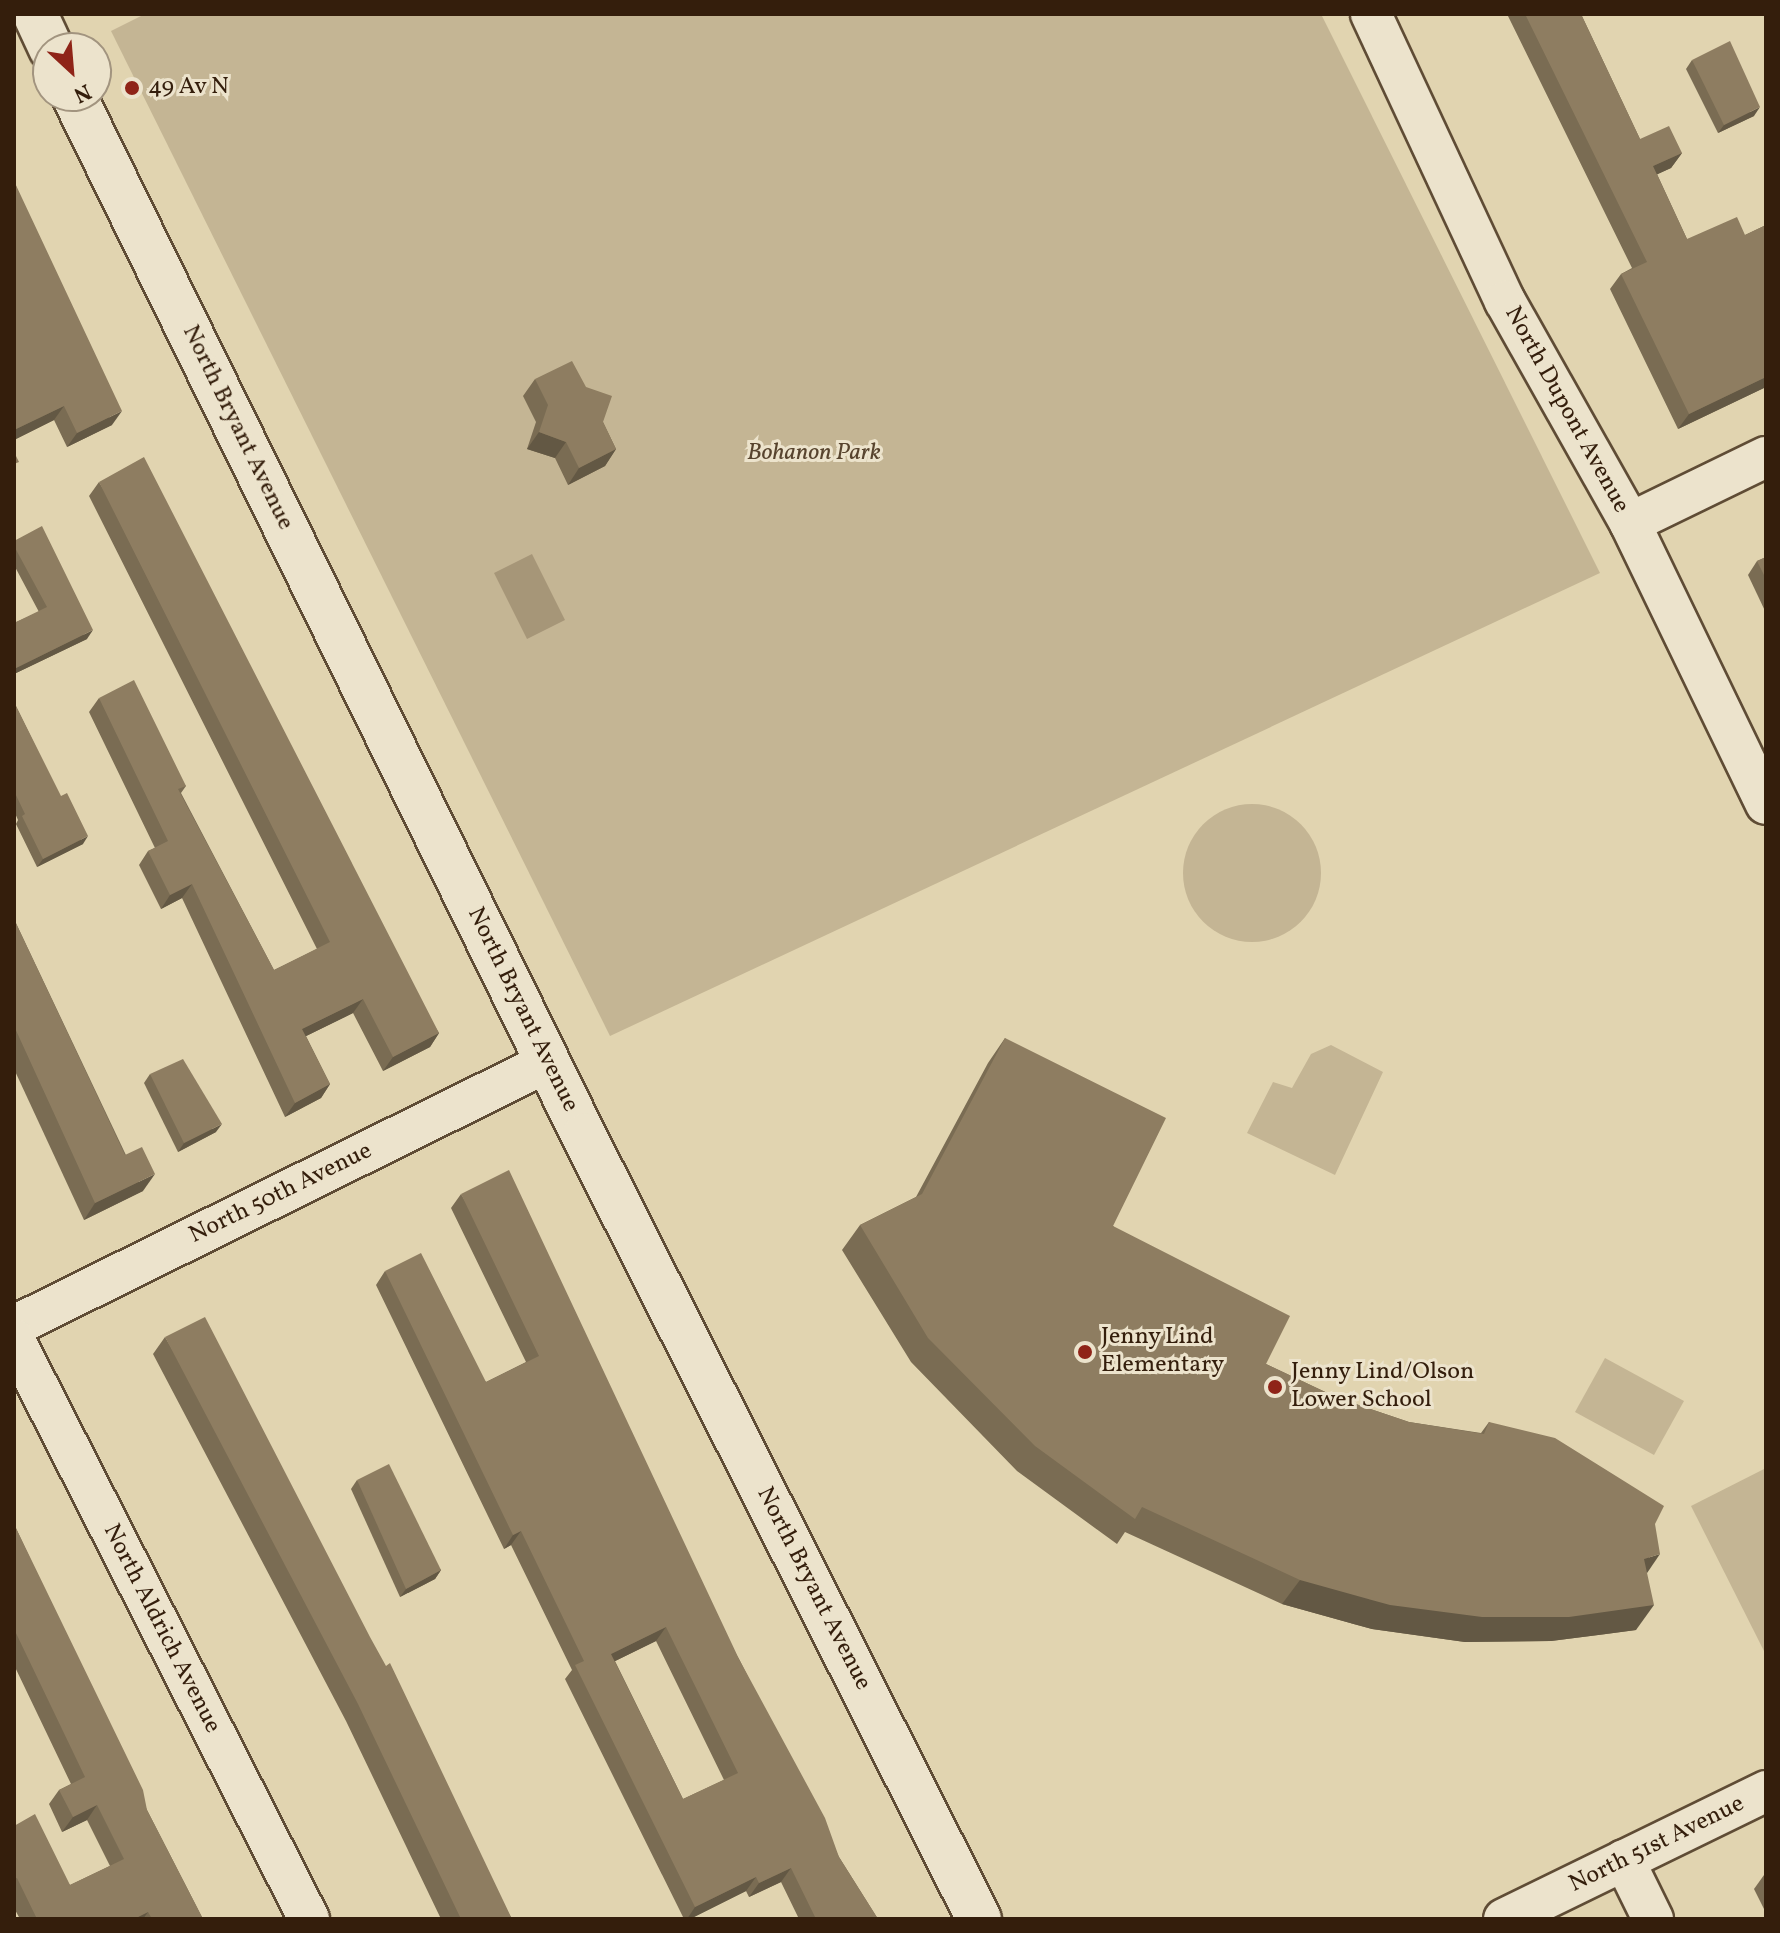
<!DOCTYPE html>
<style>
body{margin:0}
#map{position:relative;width:1780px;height:1933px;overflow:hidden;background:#e1d4b0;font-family:Vollkorn,serif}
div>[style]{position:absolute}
.green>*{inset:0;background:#c4b594}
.round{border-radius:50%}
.water>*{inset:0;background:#a69678}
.roads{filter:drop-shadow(2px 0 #5f4c35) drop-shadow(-2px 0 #5f4c35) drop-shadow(0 2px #5f4c35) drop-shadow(0 -2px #5f4c35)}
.minor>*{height:40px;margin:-20px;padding:0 20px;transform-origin:20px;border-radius:20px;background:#ece3cc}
.tertiary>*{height:44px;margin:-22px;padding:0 22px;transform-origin:22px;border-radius:22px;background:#ece3cc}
.wall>*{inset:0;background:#7a6c53}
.shaded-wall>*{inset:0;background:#635844}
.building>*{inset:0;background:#8e7d61}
.dots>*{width:22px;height:22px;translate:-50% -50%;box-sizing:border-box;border:4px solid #ece3cc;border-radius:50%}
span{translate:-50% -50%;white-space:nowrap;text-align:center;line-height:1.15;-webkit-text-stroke:6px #ece3cc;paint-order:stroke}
.poi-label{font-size:24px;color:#341e0c}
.left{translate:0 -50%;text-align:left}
.street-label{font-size:24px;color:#341e0c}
.park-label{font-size:24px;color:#58442e;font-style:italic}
.frame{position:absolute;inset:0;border:16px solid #341e0c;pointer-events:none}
.north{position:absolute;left:32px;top:32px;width:80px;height:80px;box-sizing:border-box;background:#ece3cc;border:2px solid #a2947f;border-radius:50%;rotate:154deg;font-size:22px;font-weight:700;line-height:32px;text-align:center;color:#341e0c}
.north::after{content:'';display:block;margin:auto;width:28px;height:36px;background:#8f2418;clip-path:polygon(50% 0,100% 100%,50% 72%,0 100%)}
</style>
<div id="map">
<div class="green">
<div style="clip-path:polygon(145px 14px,1321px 14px,1600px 573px,610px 1036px,111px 31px)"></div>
<div class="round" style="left:1183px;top:804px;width:138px;height:138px"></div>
<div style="clip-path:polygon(1331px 1045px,1383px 1072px,1335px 1175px,1247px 1133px,1273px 1082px,1292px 1088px,1311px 1054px)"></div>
<div style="clip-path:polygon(1605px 1358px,1684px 1401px,1654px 1455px,1575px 1412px)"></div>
<div style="clip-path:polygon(1766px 1468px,1766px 1655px,1691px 1506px)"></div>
</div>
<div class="water">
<div style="clip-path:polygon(532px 554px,565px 620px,527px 639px,494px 573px)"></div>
</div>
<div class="roads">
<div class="minor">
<div style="left:1371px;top:14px;width:317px;rotate:65deg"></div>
<div style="left:1505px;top:301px;width:255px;rotate:60.6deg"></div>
<div style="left:1630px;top:523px;width:312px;rotate:64.2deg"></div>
<div style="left:1630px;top:523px;width:151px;rotate:-25.9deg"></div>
<div style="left:14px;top:1326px;width:596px;rotate:-26.31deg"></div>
<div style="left:14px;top:1339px;width:651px;rotate:63.04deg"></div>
<div style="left:1624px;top:1860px;width:66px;rotate:63.8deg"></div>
<div style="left:1504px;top:1919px;width:292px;rotate:-26deg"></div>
</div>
<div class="tertiary">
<div style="left:35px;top:14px;width:38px;rotate:65deg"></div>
<div style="left:74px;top:96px;width:1158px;rotate:63.88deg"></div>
<div style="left:584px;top:1136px;width:877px;rotate:63.23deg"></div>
</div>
</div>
<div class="wall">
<div style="clip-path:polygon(1507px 14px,1581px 14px,1640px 139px,1682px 153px,1671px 168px,1657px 174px,1687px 239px,1745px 235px,1766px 225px,1766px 387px,1678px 429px,1610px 289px,1621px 274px,1632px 268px)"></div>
<div style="clip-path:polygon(1692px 60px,1754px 116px,1718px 133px,1686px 69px)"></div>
<div style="clip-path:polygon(14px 181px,112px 425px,67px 447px,54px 420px,14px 440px)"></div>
<div style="clip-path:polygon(535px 379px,603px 422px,616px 449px,605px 466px,568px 485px,555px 458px,527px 449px,536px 422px,523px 396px)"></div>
<div style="clip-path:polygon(99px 482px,439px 1033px,430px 1047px,383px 1071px,353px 1013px,306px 1036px,330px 1084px,321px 1098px,285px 1117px,182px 898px,161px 909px,139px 865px,148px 851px,155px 848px,89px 712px,99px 698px,186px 786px,181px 793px,274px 970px,317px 949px,89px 496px)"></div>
<div style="clip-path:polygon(14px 541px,87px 639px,14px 674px,14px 623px,39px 612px,14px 565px)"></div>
<div style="clip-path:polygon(1766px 557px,1766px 613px,1748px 575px,1757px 561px)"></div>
<div style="clip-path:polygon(14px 702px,83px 844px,37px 867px,16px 824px,18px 820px,14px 811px)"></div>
<div style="clip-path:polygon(14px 919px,143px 1191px,84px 1220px,14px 1069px)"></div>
<div style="clip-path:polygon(1005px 1038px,1113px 1226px,1266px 1364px,1338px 1398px,1409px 1422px,1481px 1433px,1489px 1422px,1655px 1524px,1636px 1630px,1551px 1641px,1465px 1642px,1372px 1629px,1282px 1604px,1125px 1532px,1117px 1544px,1017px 1471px,911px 1362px,842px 1250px,860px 1225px,916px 1197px,988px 1063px)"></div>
<div style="clip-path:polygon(150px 1074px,216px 1132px,178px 1152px,144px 1083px)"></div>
<div style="clip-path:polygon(evenodd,461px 1194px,739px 1659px,839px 1857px,878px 1919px,799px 1919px,781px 1882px,749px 1897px,746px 1891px,690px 1919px,684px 1919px,565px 1679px,572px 1670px,511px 1545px,504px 1549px,376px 1285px,385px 1271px,486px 1382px,526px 1362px,451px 1208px,461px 1194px,656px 1641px,724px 1780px,683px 1799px,615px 1661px,656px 1641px)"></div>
<div style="clip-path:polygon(165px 1337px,512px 1919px,441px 1919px,346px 1721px,153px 1354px)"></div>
<div style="clip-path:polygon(357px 1480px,441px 1570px,435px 1579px,400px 1597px,351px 1489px)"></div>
<div style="clip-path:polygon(14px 1524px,147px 1810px,203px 1919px,20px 1919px,14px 1908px,14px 1826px,70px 1885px,110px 1866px,87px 1820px,62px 1832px,49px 1804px,59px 1790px,71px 1784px,14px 1665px)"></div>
<div style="clip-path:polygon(1766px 1873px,1766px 1913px,1754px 1889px,1764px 1875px)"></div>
</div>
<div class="shaded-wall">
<div style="clip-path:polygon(1760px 107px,1754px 116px,1718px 133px,1724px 125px)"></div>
<div style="clip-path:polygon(1682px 153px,1671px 168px,1643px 181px,1653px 166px)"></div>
<div style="clip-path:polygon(1766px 377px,1766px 387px,1678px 429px,1689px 414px)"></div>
<div style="clip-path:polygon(64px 406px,54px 420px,14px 440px,14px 430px)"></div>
<div style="clip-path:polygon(122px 411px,112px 425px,67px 447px,77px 433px)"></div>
<div style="clip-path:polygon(539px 432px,566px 442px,555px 458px,527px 449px)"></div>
<div style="clip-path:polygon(616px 449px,605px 466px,568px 485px,579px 468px)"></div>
<div style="clip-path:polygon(93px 630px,87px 639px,14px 674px,14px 669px)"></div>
<div style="clip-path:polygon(88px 836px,83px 844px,37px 867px,43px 859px)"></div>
<div style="clip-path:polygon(192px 884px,182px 898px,161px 909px,170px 895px)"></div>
<div style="clip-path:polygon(363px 999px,353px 1013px,292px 1043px,302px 1029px)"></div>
<div style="clip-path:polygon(439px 1033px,430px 1047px,383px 1071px,393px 1057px)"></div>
<div style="clip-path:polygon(330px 1084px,321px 1098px,285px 1117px,295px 1103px)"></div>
<div style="clip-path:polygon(222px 1124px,216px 1132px,178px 1152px,184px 1143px)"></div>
<div style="clip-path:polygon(155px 1174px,143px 1191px,84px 1220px,95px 1203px)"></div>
<div style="clip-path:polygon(521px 1531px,511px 1545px,504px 1549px,513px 1535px)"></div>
<div style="clip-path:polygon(1660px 1554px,1643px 1579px,1644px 1559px)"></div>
<div style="clip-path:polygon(441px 1570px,435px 1579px,400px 1597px,406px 1589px)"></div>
<div style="clip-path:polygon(1300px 1580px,1654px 1605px,1636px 1630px,1551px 1641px,1465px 1642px,1372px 1629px,1282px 1604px)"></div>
<div style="clip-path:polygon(666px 1627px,656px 1641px,601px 1668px,611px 1654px)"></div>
<div style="clip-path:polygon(97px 1805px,87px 1820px,62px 1832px,73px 1817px)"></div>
<div style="clip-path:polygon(791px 1868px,781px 1882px,749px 1897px,759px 1883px)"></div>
<div style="clip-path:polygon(756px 1877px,746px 1891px,690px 1919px,687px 1919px,695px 1907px)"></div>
<div style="clip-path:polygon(148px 1912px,143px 1919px,134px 1919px)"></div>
</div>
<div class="building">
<div style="clip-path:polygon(1525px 14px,1581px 14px,1640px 139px,1669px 126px,1682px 153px,1653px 166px,1687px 239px,1737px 217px,1745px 235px,1766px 225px,1766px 377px,1689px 414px,1621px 274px,1647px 262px)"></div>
<div style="clip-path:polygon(1730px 41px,1760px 107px,1724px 125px,1692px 60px)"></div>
<div style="clip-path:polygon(14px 181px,122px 411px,77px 433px,64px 406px,14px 430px)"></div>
<div style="clip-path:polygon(572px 361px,586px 387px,612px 396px,603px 422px,616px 449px,579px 468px,566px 442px,539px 432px,548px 405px,535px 379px)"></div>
<div style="clip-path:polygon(14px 452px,19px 462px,14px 464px)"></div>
<div style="clip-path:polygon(144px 457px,439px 1033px,393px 1057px,363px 999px,302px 1029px,330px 1084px,295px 1103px,192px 884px,170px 895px,148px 851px,168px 841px,99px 698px,134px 680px,186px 786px,178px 789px,274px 970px,330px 942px,99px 482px)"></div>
<div style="clip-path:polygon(42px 526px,93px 630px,14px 669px,14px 623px,47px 607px,14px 546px,14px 541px)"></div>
<div style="clip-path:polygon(1766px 557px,1766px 579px,1757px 561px)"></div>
<div style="clip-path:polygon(14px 702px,61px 796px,67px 793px,88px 836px,43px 859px,22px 816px,25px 814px,14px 791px)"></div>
<div style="clip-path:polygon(14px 919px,125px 1155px,142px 1147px,155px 1174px,95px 1203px,14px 1026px)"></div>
<div style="clip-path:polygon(1005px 1038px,1166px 1118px,1113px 1226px,1290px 1316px,1266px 1364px,1338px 1398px,1409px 1422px,1484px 1434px,1489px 1422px,1555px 1438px,1664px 1506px,1655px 1524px,1660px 1554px,1644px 1559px,1654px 1605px,1569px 1617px,1482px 1617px,1390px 1605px,1300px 1580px,1142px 1507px,1135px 1519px,1035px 1446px,928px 1338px,860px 1225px,922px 1194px)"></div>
<div style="clip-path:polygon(183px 1059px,222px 1124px,184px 1143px,150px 1074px)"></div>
<div style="clip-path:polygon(evenodd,509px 1170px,739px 1659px,825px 1818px,839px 1857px,878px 1919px,816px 1919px,791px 1868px,759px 1883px,756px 1877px,695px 1907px,575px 1665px,584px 1661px,521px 1531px,513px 1535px,385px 1271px,421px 1253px,486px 1382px,539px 1356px,461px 1194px,509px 1170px,666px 1627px,738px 1773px,683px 1799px,611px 1654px,666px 1627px)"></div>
<div style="clip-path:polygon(205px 1317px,370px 1637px,386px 1666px,390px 1663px,512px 1919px,461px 1919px,358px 1704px,165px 1337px)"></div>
<div style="clip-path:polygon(389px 1464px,441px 1570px,406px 1589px,357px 1480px)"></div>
<div style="clip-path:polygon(14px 1524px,143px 1790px,147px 1810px,203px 1919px,152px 1919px,148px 1912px,134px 1919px,37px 1919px,17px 1878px,14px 1879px,14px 1826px,35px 1814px,70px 1885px,124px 1859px,97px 1805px,73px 1817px,59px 1790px,85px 1777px,14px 1629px)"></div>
</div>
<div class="dots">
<div style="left:132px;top:88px;background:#8f2418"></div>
<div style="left:1085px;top:1352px;background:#8f2418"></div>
<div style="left:1275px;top:1387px;background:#8f2418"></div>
</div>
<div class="poi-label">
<span class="left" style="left:148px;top:88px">49 Av N</span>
<span class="left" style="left:1101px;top:1352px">Jenny Lind<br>Elementary</span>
<span class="left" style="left:1291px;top:1387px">Jenny Lind/Olson<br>Lower School</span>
</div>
<div class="street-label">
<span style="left:1566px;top:410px;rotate:61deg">North Dupont Avenue</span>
<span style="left:237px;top:428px;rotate:64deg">North Bryant Avenue</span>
<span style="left:522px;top:1010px;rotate:64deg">North Bryant Avenue</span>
<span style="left:281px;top:1194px;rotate:-26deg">North 50th Avenue</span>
<span style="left:813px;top:1589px;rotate:63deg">North Bryant Avenue</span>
<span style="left:161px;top:1629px;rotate:63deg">North Aldrich Avenue</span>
<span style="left:1657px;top:1845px;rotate:-26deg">North 51st Avenue</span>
</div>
<div class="park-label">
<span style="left:814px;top:454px">Bohanon Park</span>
</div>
<div class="frame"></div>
<div class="north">N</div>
</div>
